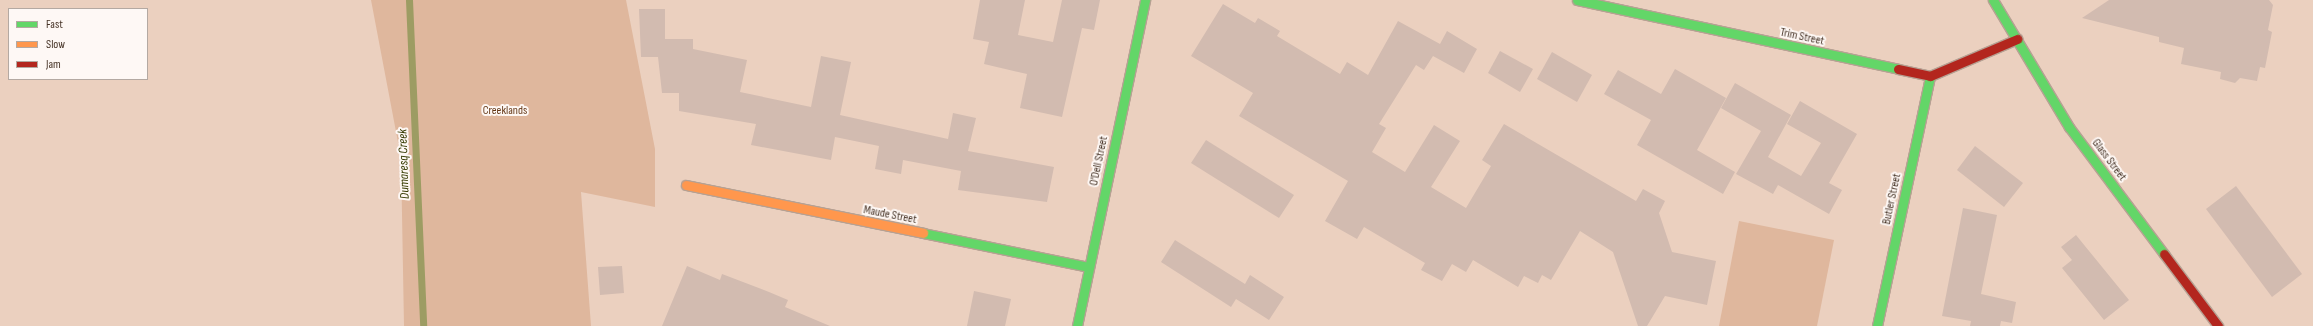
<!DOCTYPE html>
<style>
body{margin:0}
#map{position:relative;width:2313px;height:326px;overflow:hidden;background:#ebd0bf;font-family:"Sofia Sans Condensed",sans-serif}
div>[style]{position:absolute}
.green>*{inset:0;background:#dfb79d}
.stream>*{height:7px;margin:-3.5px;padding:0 3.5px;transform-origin:3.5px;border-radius:3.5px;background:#9d9c63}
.building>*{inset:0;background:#d2bbb0}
.roads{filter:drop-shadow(1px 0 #b6a193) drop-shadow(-1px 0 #b6a193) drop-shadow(0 1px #b6a193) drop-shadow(0 -1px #b6a193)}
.fast>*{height:9px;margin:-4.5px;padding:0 4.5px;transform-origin:4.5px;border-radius:4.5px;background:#63d668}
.slow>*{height:9px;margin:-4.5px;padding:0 4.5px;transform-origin:4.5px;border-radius:4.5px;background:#ff974d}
.jam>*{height:9px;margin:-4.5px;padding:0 4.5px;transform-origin:4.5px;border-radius:4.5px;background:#b3261e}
span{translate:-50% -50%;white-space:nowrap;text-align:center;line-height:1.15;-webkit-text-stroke:4px #fef8f5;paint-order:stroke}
.street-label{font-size:12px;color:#463326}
.park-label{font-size:12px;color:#653918}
.water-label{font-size:13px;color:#353a00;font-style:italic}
.legend{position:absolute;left:8px;top:8px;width:140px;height:72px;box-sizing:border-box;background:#fef8f5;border:1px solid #b4a9a2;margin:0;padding:5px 7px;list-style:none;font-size:12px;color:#463326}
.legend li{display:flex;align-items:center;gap:8px;height:20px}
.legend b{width:20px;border:1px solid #b4a9a2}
</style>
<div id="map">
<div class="green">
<div style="clip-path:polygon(371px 0,626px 0,655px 149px,655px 207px,581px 192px,591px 326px,404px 326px,401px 158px)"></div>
<div style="clip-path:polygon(1739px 221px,1834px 240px,1817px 326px,1719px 326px)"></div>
</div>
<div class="stream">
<div style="left:409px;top:0;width:326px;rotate:87.5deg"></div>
</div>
<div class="building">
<div style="clip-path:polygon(980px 0,1025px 0,1018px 35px,1053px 42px,1062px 0,1100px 0,1094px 30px,1082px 28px,1062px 117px,1020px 108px,1027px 74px,984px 64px,989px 42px,973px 39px)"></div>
<div style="clip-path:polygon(2109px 0,2269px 0,2273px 5px,2268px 30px,2272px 32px,2265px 68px,2260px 67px,2257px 81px,2240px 78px,2235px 83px,2220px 79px,2221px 72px,2181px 64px,2184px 48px,2159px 42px,2159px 37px,2082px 18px)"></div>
<div style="clip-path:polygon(1223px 4px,1255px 23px,1258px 18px,1280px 31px,1277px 36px,1340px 74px,1347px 62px,1368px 75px,1398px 21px,1440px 44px,1447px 31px,1477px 49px,1464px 73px,1433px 56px,1424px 70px,1416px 65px,1379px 124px,1386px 128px,1372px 152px,1405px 172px,1434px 125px,1460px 141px,1431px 187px,1466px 208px,1491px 166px,1482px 160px,1504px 124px,1636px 201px,1643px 189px,1665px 201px,1659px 213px,1672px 252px,1716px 261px,1707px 305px,1665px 296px,1647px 326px,1638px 326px,1613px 252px,1580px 231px,1551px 280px,1542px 275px,1538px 283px,1524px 276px,1518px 287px,1473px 260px,1466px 272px,1452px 264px,1442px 281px,1421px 270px,1425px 263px,1364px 227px,1357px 239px,1325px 221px,1348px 181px,1239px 116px,1253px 93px,1191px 56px)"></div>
<div style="clip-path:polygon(639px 9px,665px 9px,665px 39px,693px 39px,693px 49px,747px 60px,740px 92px,811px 107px,821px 56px,851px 62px,840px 115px,948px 139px,953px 113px,976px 118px,968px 151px,1054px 167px,1047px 202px,958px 190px,961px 171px,903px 160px,901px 174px,875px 169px,879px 146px,835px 137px,831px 160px,751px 145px,756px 124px,679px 111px,679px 93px,662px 93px,658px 57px,641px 57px)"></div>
<div style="clip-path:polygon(1500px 51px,1533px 69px,1520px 92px,1488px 73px)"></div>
<div style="clip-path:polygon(1552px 52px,1592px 75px,1577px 102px,1537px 79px)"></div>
<div style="clip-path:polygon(1675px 69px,1726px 98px,1697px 150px,1735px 172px,1723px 194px,1637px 145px,1651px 120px,1604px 94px,1618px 70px,1661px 94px)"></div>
<div style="clip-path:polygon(1735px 83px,1791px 115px,1768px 157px,1801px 176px,1821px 143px,1787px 124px,1800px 101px,1857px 134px,1829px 183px,1842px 190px,1829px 214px,1778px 185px,1773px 194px,1736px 174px,1761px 131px,1721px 108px)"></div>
<div style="clip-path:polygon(1206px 140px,1294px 195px,1279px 218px,1191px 163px)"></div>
<div style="clip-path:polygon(1975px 146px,2023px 183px,2004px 207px,1957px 170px)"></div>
<div style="clip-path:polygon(2236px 186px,2302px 274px,2272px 297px,2206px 209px)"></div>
<div style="clip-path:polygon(1963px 208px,1997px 215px,1981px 294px,2016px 302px,2012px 323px,2001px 321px,2000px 326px,1970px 326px,1971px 321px,1942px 316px)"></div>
<div style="clip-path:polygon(2076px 235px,2129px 300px,2104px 320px,2062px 268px,2072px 260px,2061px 247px)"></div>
<div style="clip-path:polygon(1175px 240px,1245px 284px,1250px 275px,1284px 297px,1269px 320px,1236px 299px,1231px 307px,1161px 262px)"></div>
<div style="clip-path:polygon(622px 266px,624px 293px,600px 295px,598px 267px)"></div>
<div style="clip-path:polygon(687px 266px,720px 280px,722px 274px,769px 292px,788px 300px,785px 307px,830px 326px,662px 326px)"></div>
<div style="clip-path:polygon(974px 291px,1011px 299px,1005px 326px,967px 326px)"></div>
</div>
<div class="roads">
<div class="fast">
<div style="left:1577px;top:0;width:328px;rotate:12.1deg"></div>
<div style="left:1993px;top:0;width:148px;rotate:59.1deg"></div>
<div style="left:2069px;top:127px;width:159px;rotate:53.2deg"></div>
<div style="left:923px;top:233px;width:169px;rotate:11.6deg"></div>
<div style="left:1077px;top:326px;width:333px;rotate:-78.2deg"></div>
<div style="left:1877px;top:326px;width:256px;rotate:-78deg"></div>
</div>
<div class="slow">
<div style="left:686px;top:185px;width:242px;rotate:11.4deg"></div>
</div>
<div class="jam">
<div style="left:1898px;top:69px;width:33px;rotate:12deg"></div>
<div style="left:1930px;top:76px;width:95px;rotate:-23deg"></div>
<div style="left:2164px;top:254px;width:90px;rotate:53.1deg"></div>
</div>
</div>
<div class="street-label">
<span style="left:1802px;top:37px;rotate:12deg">Trim Street</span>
<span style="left:2109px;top:160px;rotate:53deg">Glass Street</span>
<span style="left:1099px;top:161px;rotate:-78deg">O'Dell Street</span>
<span style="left:1892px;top:199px;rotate:-78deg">Butler Street</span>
<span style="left:890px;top:215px;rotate:11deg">Maude Street</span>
</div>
<div class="park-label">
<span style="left:505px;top:111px">Creeklands</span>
</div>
<div class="water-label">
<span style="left:404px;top:164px;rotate:-92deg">Dumaresq Creek</span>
</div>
<ul class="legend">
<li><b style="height:5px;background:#63d668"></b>Fast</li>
<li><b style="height:5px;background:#ff974d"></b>Slow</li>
<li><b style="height:5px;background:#b3261e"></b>Jam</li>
</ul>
</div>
